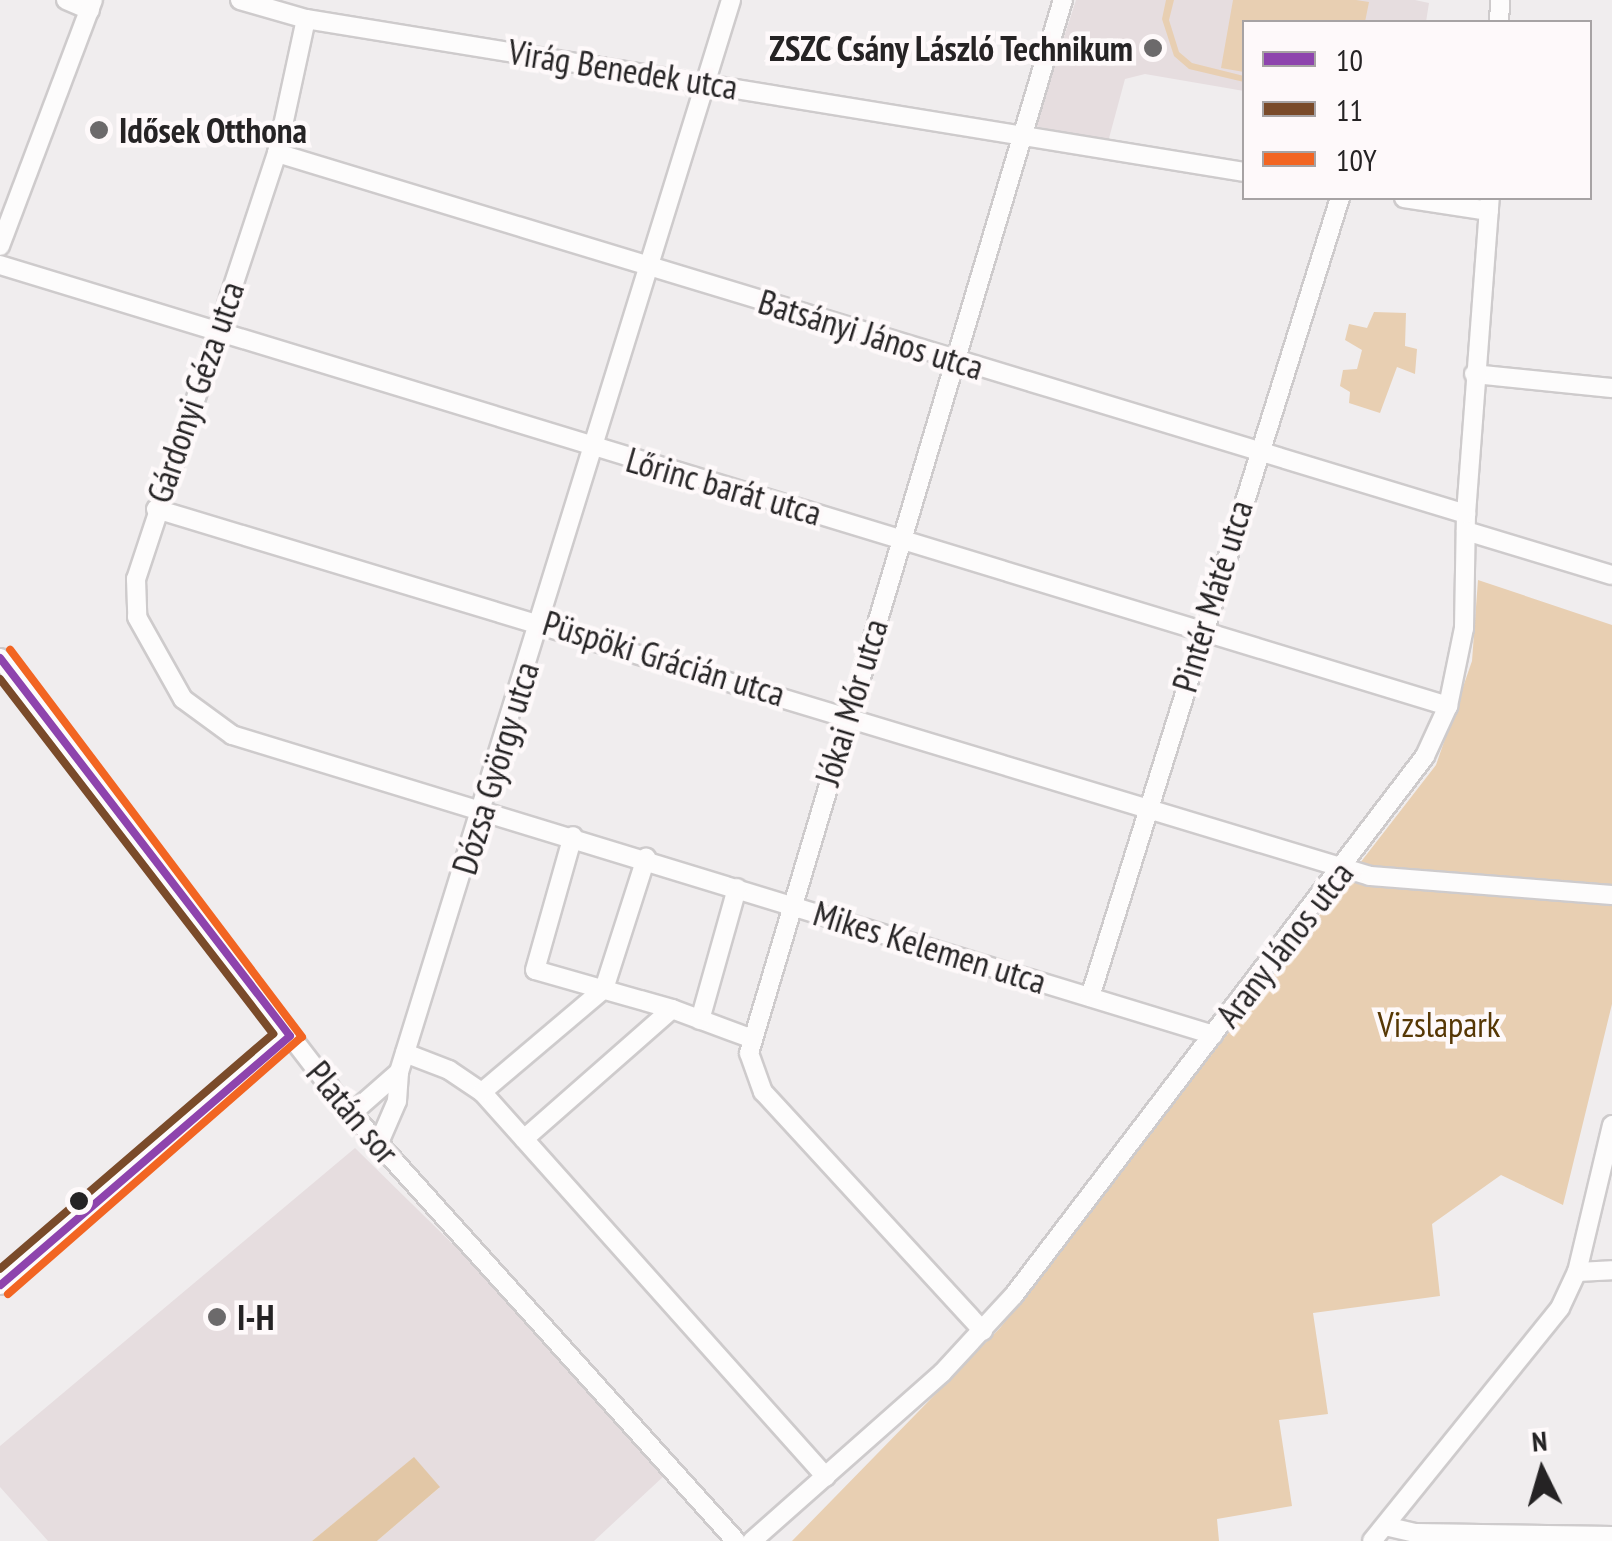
<!DOCTYPE html>
<meta charset="utf-8">
<style>
body{margin:0}
#map{position:relative;width:1612px;height:1541px;overflow:hidden;background:#f0edee;font-family:"PT Sans Narrow",sans-serif}
div>[style]{position:absolute}
.built>*{inset:0;background:#e6dddf}
.green>*{inset:0;background:#e8cfb2}
.forest>*{inset:0;background:#e2c7a6}
.roads{filter:drop-shadow(2px 0 #cecbcc) drop-shadow(-2px 0 #cecbcc) drop-shadow(0 2px #cecbcc) drop-shadow(0 -2px #cecbcc)}
.minor>*{height:18px;margin:-9px;padding:0 9px;transform-origin:9px;border-radius:9px;background:#fdfcfc}
.bus-1>*{height:8px;margin:-4px;padding:0 4px;transform-origin:4px;border-radius:4px;background:#8e44ad}
.bus-2>*{height:8px;margin:-4px;padding:0 4px;transform-origin:4px;border-radius:4px;background:#7a4b2a}
.bus-3>*{height:8px;margin:-4px;padding:0 4px;transform-origin:4px;border-radius:4px;background:#f26522}
.dots>*{width:28px;height:28px;translate:-50% -50%;box-sizing:border-box;border:5px solid #fef9fa;border-radius:50%}
span{translate:-50% -50%;white-space:nowrap;text-align:center;line-height:1.15;-webkit-text-stroke:9px #fef9fa;paint-order:stroke}
.poi-label{font-size:35px;color:#252324;font-weight:700}
.right{translate:-100% -50%;text-align:right}
.left{translate:0 -50%;text-align:left}
.street-label{font-size:35px;color:#252324}
.park-label{font-size:35px;color:#563704}
.legend{position:absolute;left:1242px;top:20px;width:350px;height:180px;box-sizing:border-box;background:#fef9fa;border:2px solid #a7a3a4;margin:0;padding:12px 18px;list-style:none;font-size:30px;color:#252324}
.legend li{display:flex;align-items:center;gap:20px;height:50px}
.legend b{width:50px;border:2px solid #a7a3a4}
.north{position:absolute;left:1492px;top:1421px;width:100px;height:100px;-webkit-text-stroke:8px #fef9fa;paint-order:stroke;rotate:355deg;font-size:28px;font-weight:700;line-height:40px;text-align:center;color:#252324}
.north::after{content:'';display:block;margin:auto;width:35px;height:45px;background:#252324;clip-path:polygon(50% 0,100% 100%,50% 72%,0 100%)}
</style>
<div id="map">
<div class="built">
<div style="clip-path:polygon(1076px 0,1415px 0,1429px 3px,1426px 22px,1244px 22px,1244px 91px,1145px 74px,1125px 79px,1108px 142px,1035px 126px)"></div>
<div style="clip-path:polygon(355px 1148px,525px 1315px,665px 1475px,594px 1541px,377px 1541px,439px 1488px,414px 1458px,312px 1541px,48px 1541px,0 1487px,0 1446px)"></div>
</div>
<div class="green">
<div style="clip-path:polygon(1166px 0,1174px 0,1169px 20px,1179px 52px,1192px 63px,1244px 76px,1244px 82px,1189px 69px,1174px 56px,1162px 19px)"></div>
<div style="clip-path:polygon(1233px 0,1356px 0,1369px 2px,1365px 22px,1244px 22px,1244px 72px,1221px 68px)"></div>
<div style="clip-path:polygon(1374px 312px,1406px 313px,1405px 346px,1417px 349px,1415px 374px,1397px 367px,1380px 413px,1349px 403px,1350px 392px,1340px 386px,1343px 370px,1357px 369px,1362px 350px,1345px 340px,1349px 324px,1367px 328px)"></div>
<div style="clip-path:polygon(1478px 580px,1612px 625px,1612px 1004px,1563px 1205px,1501px 1175px,1432px 1224px,1440px 1296px,1313px 1313px,1328px 1414px,1279px 1420px,1292px 1506px,1217px 1519px,1219px 1541px,792px 1541px,1000px 1328px,1436px 765px,1472px 661px)"></div>
</div>
<div class="forest">
<div style="clip-path:polygon(414px 1457px,440px 1487px,377px 1541px,312px 1541px)"></div>
</div>
<div class="roads">
<div class="minor">
<div style="left:66px;top:0;width:26px;rotate:23deg"></div>
<div style="left:240px;top:0;width:69px;rotate:16.1deg"></div>
<div style="left:306px;top:19px;width:950px;rotate:9.26deg"></div>
<div style="left:306px;top:19px;width:137px;rotate:102.2deg"></div>
<div style="left:277px;top:153px;width:449px;rotate:108.3deg"></div>
<div style="left:136px;top:579px;width:38px;rotate:88deg"></div>
<div style="left:137px;top:617px;width:94px;rotate:60.7deg"></div>
<div style="left:183px;top:699px;width:61px;rotate:36.3deg"></div>
<div style="left:232px;top:735px;width:1026px;rotate:17deg"></div>
<div style="left:1499px;top:22px;width:22px;rotate:-87deg"></div>
<div style="left:277px;top:153px;width:1243px;rotate:16.89deg"></div>
<div style="left:1404px;top:198px;width:86px;rotate:8.7deg"></div>
<div style="left:0;top:246px;width:263px;rotate:-69.3deg"></div>
<div style="left:0;top:265px;width:1514px;rotate:16.94deg"></div>
<div style="left:1474px;top:374px;width:139px;rotate:5.8deg"></div>
<div style="left:156px;top:509px;width:1268px;rotate:16.82deg"></div>
<div style="left:1370px;top:876px;width:243px;rotate:4.5deg"></div>
<div style="left:1466px;top:531px;width:152px;rotate:16.8deg"></div>
<div style="left:0;top:658px;width:561px;rotate:52.46deg"></div>
<div style="left:342px;top:1103px;width:589px;rotate:48.03deg"></div>
<div style="left:1090px;top:997px;width:837px;rotate:-72.63deg"></div>
<div style="left:672px;top:1009px;width:83px;rotate:20.4deg"></div>
<div style="left:700px;top:1020px;width:137px;rotate:-74.3deg"></div>
<div style="left:405px;top:1053px;width:47px;rotate:21.1deg"></div>
<div style="left:449px;top:1070px;width:40px;rotate:34deg"></div>
<div style="left:482px;top:1092px;width:516px;rotate:48.22deg"></div>
<div style="left:482px;top:1092px;width:160px;rotate:-40.2deg"></div>
<div style="left:604px;top:989px;width:138px;rotate:-72.2deg"></div>
<div style="left:351px;top:1114px;width:64px;rotate:-41.2deg"></div>
<div style="left:399px;top:1072px;width:1122px;rotate:-72.79deg"></div>
<div style="left:524px;top:1139px;width:197px;rotate:-41.3deg"></div>
<div style="left:672px;top:1009px;width:142px;rotate:-164.1deg"></div>
<div style="left:535px;top:970px;width:139px;rotate:-74.2deg"></div>
<div style="left:378px;top:1145px;width:48px;rotate:-66.6deg"></div>
<div style="left:397px;top:1101px;width:29px;rotate:-86deg"></div>
<div style="left:1577px;top:1272px;width:35px;rotate:-3deg"></div>
<div style="left:0;top:1285px;width:382px;rotate:-40.7deg"></div>
<div style="left:983px;top:1331px;width:325px;rotate:-132.6deg"></div>
<div style="left:763px;top:1092px;width:41px;rotate:-109.7deg"></div>
<div style="left:749px;top:1053px;width:1099px;rotate:-73.4deg"></div>
<div style="left:1385px;top:1526px;width:32px;rotate:13deg"></div>
<div style="left:1416px;top:1533px;width:196px;rotate:0.9deg"></div>
<div style="left:752px;top:1541px;width:254px;rotate:-41.5deg"></div>
<div style="left:942px;top:1373px;width:106px;rotate:-47.3deg"></div>
<div style="left:1014px;top:1295px;width:678px;rotate:-52.67deg"></div>
<div style="left:1425px;top:756px;width:55px;rotate:-65.3deg"></div>
<div style="left:1448px;top:706px;width:80px;rotate:-78.4deg"></div>
<div style="left:1464px;top:628px;width:114px;rotate:-89deg"></div>
<div style="left:1466px;top:514px;width:317px;rotate:-85.7deg"></div>
<div style="left:1372px;top:1541px;width:299px;rotate:-51.1deg"></div>
<div style="left:1560px;top:1308px;width:40px;rotate:-65deg"></div>
<div style="left:1577px;top:1272px;width:151px;rotate:-76.6deg"></div>
</div>
</div>
<div class="bus-1">
<div style="left:0;top:658px;width:476px;rotate:52.5deg"></div>
<div style="left:290px;top:1036px;width:382px;rotate:139.3deg"></div>
</div>
<div class="bus-2">
<div style="left:0;top:679px;width:448px;rotate:52.4deg"></div>
<div style="left:273px;top:1034px;width:360px;rotate:139.3deg"></div>
</div>
<div class="bus-3">
<div style="left:8px;top:1294px;width:390px;rotate:-41.2deg"></div>
<div style="left:302px;top:1037px;width:485px;rotate:-127deg"></div>
</div>
<div class="dots">
<div style="left:1153px;top:48px;background:#6c6a6b"></div>
<div style="left:99px;top:130px;background:#6c6a6b"></div>
<div style="left:79px;top:1201px;background:#252324"></div>
<div style="left:217px;top:1317px;background:#6c6a6b"></div>
</div>
<div class="poi-label">
<span class="right" style="left:1133px;top:48px">ZSZC Csány László Technikum</span>
<span class="left" style="left:119px;top:130px">Idősek Otthona</span>
<span class="left" style="left:237px;top:1317px">I-H</span>
</div>
<div class="street-label">
<span style="left:623px;top:69px;rotate:9deg">Virág Benedek utca</span>
<span style="left:871px;top:334px;rotate:17deg">Batsányi János utca</span>
<span style="left:195px;top:392px;rotate:-71deg">Gárdonyi Géza utca</span>
<span style="left:724px;top:486px;rotate:16deg">Lőrinc barát utca</span>
<span style="left:1212px;top:596px;rotate:-73deg">Pintér Máté utca</span>
<span style="left:664px;top:658px;rotate:17deg">Püspöki Grácián utca</span>
<span style="left:851px;top:702px;rotate:-73deg">Jókai Mór utca</span>
<span style="left:495px;top:768px;rotate:-73deg">Dózsa György utca</span>
<span style="left:1284px;top:944px;rotate:-52deg">Arany János utca</span>
<span style="left:930px;top:947px;rotate:17deg">Mikes Kelemen utca</span>
<span style="left:353px;top:1112px;rotate:50deg">Platán sor</span>
</div>
<div class="park-label">
<span style="left:1439px;top:1024px">Vizslapark</span>
</div>
<ul class="legend">
<li><b style="height:12px;background:#8e44ad"></b>10</li>
<li><b style="height:12px;background:#7a4b2a"></b>11</li>
<li><b style="height:12px;background:#f26522"></b>10Y</li>
</ul>
<div class="north">N</div>
</div>
